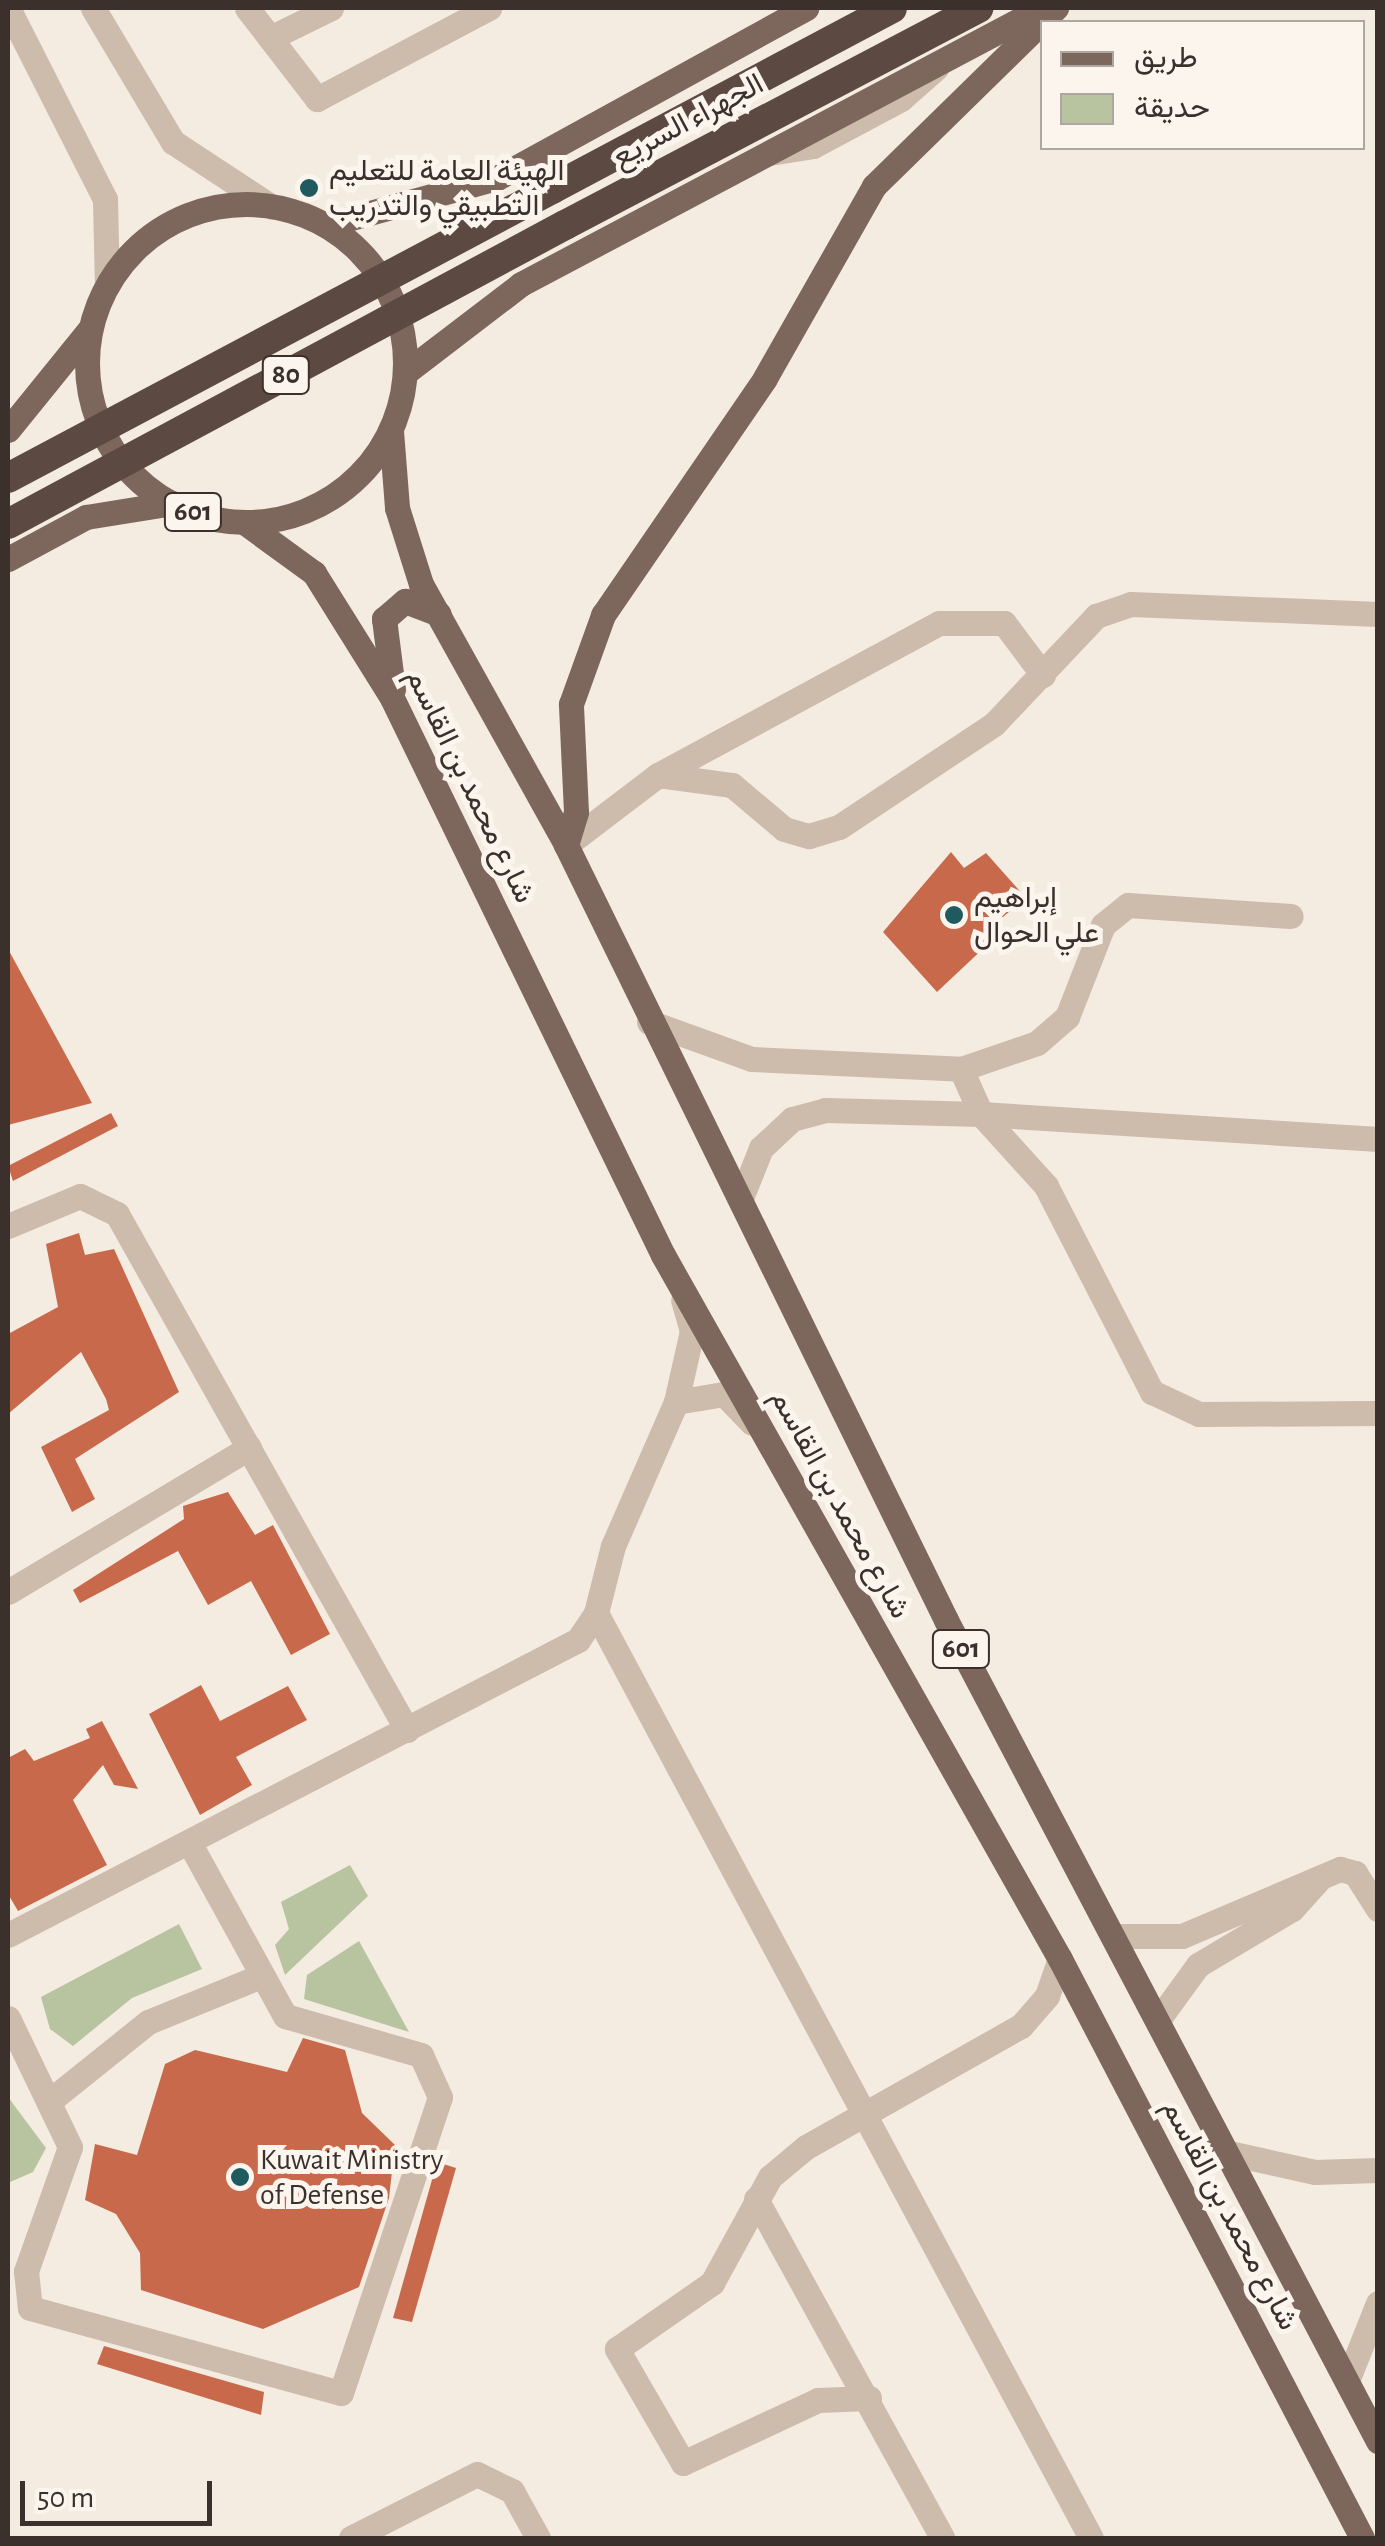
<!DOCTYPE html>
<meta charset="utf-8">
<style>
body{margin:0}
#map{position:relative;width:1385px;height:2546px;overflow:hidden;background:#f4ebe1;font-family:"Alegreya Sans",Vazirmatn,sans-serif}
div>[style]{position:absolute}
.green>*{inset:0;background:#b8c4a0}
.building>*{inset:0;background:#c8694b}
.minor>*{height:25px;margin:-12.5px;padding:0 12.5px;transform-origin:12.5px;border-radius:12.5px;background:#cdbbac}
.major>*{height:25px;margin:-12.5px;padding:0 12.5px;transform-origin:12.5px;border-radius:12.5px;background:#7d675c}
.major>.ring{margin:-12.5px;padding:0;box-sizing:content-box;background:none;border:25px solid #7d675c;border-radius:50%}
.highway>*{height:30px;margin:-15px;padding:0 15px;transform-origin:15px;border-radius:15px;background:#5c4a42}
.highway-bridge>*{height:30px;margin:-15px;padding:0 15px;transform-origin:15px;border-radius:15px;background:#5c4a42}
.dots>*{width:28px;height:28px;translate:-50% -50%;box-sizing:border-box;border:5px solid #fbf5ee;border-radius:50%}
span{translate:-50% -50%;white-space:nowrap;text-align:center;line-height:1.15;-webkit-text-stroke:10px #fbf5ee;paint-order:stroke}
.shield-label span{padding:2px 8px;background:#fbf5ee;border:2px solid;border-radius:8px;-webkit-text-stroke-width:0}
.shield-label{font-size:28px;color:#3b302b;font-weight:700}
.street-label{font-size:30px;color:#3b302b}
.poi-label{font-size:30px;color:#3b302b}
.left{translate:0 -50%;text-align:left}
.frame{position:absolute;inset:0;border:10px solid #3b302b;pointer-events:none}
.legend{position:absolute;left:1040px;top:20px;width:325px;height:130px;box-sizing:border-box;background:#fbf5ee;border:2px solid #aea6a0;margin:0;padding:12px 18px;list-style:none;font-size:30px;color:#3b302b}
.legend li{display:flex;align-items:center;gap:20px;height:50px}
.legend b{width:50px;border:2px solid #aea6a0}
.scale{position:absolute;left:20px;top:2481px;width:192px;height:45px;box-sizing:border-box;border:5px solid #3b302b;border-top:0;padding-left:12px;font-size:30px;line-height:35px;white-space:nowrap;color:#3b302b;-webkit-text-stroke:8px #fbf5ee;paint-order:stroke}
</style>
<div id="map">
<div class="green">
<div style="clip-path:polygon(350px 1865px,368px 1896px,285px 1975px,275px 1945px,289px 1929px,281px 1902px)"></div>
<div style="clip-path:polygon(179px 1924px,202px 1969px,132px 1998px,73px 2046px,50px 2029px,41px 1997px)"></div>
<div style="clip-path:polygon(359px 1941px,409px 2032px,304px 1999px,307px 1975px)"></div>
<div style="clip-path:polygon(8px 2097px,46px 2148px,33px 2172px,8px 2183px)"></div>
</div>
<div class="building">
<div style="clip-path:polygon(951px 852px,964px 868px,986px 853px,1026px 898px,981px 935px,988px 944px,937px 992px,883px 932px)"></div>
<div style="clip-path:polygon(8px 949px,92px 1103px,8px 1125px)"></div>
<div style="clip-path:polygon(111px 1113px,118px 1126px,13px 1181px,8px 1166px)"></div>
<div style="clip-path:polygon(79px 1233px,85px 1255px,114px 1249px,179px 1392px,75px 1459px,95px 1499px,72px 1512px,41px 1447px,109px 1410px,106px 1399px,81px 1352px,8px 1414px,8px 1334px,58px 1307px,46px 1244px)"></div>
<div style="clip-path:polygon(228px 1492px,255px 1535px,273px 1525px,330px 1634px,291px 1655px,251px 1581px,208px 1605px,178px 1551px,80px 1603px,73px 1590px,184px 1519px,183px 1506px)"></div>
<div style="clip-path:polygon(201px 1685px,220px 1721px,288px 1686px,307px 1720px,236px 1757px,252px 1785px,200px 1815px,149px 1714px)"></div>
<div style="clip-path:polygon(102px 1721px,138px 1789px,114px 1785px,103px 1765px,73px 1800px,107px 1865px,18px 1911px,8px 1894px,8px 1758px,25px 1749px,34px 1761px,90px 1738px,86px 1729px)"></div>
<div style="clip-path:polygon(303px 2038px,345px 2050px,362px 2113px,395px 2145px,389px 2198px,359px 2287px,263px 2329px,141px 2290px,140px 2253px,116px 2214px,85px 2200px,95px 2144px,137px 2155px,165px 2064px,195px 2050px,287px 2072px)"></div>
<div style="clip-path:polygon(437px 2162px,456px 2168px,412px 2322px,393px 2318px)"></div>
<div style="clip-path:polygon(104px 2346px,264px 2392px,261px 2415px,97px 2364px)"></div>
</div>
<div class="minor">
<div style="left:8px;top:8px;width:214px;rotate:63.1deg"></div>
<div style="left:105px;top:199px;width:87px;rotate:88.7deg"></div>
<div style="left:93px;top:8px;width:156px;rotate:59.2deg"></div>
<div style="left:173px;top:142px;width:118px;rotate:33.3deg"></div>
<div style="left:247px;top:8px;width:115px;rotate:52.4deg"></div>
<div style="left:317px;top:99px;width:195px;rotate:-27.9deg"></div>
<div style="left:270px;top:38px;width:68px;rotate:-26.2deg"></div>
<div style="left:770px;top:153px;width:44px;rotate:-9.2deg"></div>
<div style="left:813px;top:146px;width:100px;rotate:-28.1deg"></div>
<div style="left:901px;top:99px;width:47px;rotate:-41.5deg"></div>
<div style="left:658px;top:775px;width:75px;rotate:7.7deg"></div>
<div style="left:732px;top:785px;width:68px;rotate:40.2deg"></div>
<div style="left:784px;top:829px;width:26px;rotate:16deg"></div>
<div style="left:809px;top:836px;width:31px;rotate:-17deg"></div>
<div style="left:839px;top:827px;width:186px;rotate:-33.6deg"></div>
<div style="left:994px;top:724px;width:149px;rotate:-46.6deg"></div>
<div style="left:1096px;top:616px;width:37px;rotate:-19deg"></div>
<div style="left:1131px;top:604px;width:247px;rotate:2.3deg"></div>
<div style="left:566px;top:845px;width:116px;rotate:-37.3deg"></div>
<div style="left:658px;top:775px;width:319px;rotate:-28.4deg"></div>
<div style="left:939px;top:623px;width:65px"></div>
<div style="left:1004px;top:623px;width:65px;rotate:53.1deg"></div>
<div style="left:649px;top:1022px;width:109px;rotate:19.8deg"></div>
<div style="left:752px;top:1059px;width:209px;rotate:2.7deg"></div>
<div style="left:961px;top:1069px;width:80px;rotate:-18.9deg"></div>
<div style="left:1037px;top:1043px;width:40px;rotate:-41deg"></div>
<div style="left:1067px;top:1017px;width:99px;rotate:-68.6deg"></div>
<div style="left:1103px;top:925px;width:32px;rotate:-39deg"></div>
<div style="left:1128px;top:905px;width:163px;rotate:3.9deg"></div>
<div style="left:1378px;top:1139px;width:398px;rotate:-176.4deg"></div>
<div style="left:981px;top:1114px;width:97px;rotate:47.9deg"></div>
<div style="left:1046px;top:1186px;width:232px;rotate:62.8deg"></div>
<div style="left:1152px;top:1392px;width:52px;rotate:25.1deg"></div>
<div style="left:1199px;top:1414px;width:179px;rotate:-0.3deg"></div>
<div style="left:741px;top:1198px;width:54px;rotate:-68.2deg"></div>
<div style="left:761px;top:1148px;width:42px;rotate:-43.1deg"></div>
<div style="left:792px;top:1119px;width:34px;rotate:-15deg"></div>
<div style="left:825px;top:1110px;width:156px;rotate:1.5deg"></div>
<div style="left:981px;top:1114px;width:49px;rotate:-114deg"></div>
<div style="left:8px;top:1226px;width:78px;rotate:-22.6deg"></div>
<div style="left:80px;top:1196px;width:41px;rotate:25.9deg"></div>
<div style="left:117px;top:1214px;width:592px;rotate:60.66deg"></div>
<div style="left:676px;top:1402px;width:49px;rotate:-9.5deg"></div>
<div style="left:724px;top:1394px;width:40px;rotate:46deg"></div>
<div style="left:8px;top:1592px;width:281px;rotate:-30.9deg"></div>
<div style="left:596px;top:1613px;width:1049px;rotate:61.85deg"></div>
<div style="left:8px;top:1935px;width:642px;rotate:-27.36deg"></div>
<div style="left:578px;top:1640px;width:32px;rotate:-56deg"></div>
<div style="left:596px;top:1613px;width:69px;rotate:-75.8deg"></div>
<div style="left:613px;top:1546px;width:157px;rotate:-66.4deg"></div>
<div style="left:676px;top:1402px;width:73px;rotate:-77.3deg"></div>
<div style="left:692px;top:1331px;width:32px;rotate:-106deg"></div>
<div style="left:1114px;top:1936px;width:68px"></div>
<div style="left:1182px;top:1936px;width:172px;rotate:-23deg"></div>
<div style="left:1340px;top:1869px;width:16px;rotate:15deg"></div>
<div style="left:1355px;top:1873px;width:43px;rotate:57.4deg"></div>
<div style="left:8px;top:2018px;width:143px;rotate:64.3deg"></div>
<div style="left:70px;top:2147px;width:132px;rotate:109.5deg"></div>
<div style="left:26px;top:2271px;width:37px;rotate:84deg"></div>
<div style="left:30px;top:2308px;width:322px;rotate:15.3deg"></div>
<div style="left:341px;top:2393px;width:312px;rotate:-71.5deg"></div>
<div style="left:440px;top:2097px;width:46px;rotate:-114.3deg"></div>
<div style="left:421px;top:2055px;width:141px;rotate:-164deg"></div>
<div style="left:285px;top:2016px;width:199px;rotate:-118.9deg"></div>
<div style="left:1158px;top:2020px;width:68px;rotate:-54deg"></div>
<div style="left:1198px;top:1965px;width:109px;rotate:-30.8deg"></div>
<div style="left:1292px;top:1909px;width:42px;rotate:-47.9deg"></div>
<div style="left:52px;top:2099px;width:123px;rotate:-38.7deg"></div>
<div style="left:148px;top:2022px;width:119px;rotate:-22.2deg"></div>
<div style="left:1229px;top:2153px;width:88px;rotate:12.5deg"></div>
<div style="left:1315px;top:2172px;width:63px;rotate:-1.8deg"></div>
<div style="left:756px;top:2199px;width:387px;rotate:61.2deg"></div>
<div style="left:1347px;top:2381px;width:84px;rotate:-68.3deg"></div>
<div style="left:869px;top:2398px;width:51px;rotate:177.8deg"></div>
<div style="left:818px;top:2400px;width:149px;rotate:155deg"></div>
<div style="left:683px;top:2463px;width:132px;rotate:-120.1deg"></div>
<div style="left:617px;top:2349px;width:116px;rotate:-34.8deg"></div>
<div style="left:712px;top:2283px;width:121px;rotate:-61.3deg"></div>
<div style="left:770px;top:2177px;width:47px;rotate:-39.8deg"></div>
<div style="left:806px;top:2147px;width:247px;rotate:-29.4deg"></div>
<div style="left:1021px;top:2026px;width:40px;rotate:-49deg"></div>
<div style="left:1047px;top:1996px;width:39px;rotate:-71deg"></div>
<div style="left:351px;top:2538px;width:141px;rotate:-26.9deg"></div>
<div style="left:477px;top:2474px;width:39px;rotate:26deg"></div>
<div style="left:512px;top:2491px;width:54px;rotate:61deg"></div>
</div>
<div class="major">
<div class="ring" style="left:87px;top:204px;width:293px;height:293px"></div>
<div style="left:326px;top:225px;width:177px;rotate:-15.4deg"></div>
<div style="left:497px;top:178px;width:353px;rotate:-28.8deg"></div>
<div style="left:406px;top:372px;width:145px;rotate:-37.4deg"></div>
<div style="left:521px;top:284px;width:590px;rotate:-27.91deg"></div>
<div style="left:8px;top:430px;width:129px;rotate:-51deg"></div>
<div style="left:391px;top:431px;width:77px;rotate:85.5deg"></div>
<div style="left:397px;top:508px;width:80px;rotate:72.5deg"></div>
<div style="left:421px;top:584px;width:299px;rotate:60.9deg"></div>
<div style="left:566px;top:845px;width:863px;rotate:63.88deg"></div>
<div style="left:946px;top:1620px;width:928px;rotate:62.25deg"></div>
<div style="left:244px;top:522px;width:87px;rotate:36.1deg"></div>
<div style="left:314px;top:573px;width:147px;rotate:58deg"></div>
<div style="left:392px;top:698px;width:619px;rotate:64.06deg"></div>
<div style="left:663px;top:1255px;width:808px;rotate:60.58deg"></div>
<div style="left:1060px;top:1959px;width:653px;rotate:62.45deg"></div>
<div style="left:8px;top:559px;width:89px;rotate:-28.3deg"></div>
<div style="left:86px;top:517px;width:87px;rotate:-9.2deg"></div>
<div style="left:393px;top:689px;width:71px;rotate:-97.3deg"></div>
<div style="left:384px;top:619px;width:28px;rotate:-41deg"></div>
<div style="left:405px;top:601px;width:36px;rotate:21deg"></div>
<div style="left:566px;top:845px;width:34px;rotate:-73deg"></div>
<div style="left:576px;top:812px;width:108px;rotate:-92.7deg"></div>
<div style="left:571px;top:704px;width:95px;rotate:-70.2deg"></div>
<div style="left:603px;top:615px;width:287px;rotate:-55.6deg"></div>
<div style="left:765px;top:378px;width:221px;rotate:-60.4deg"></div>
<div style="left:874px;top:186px;width:255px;rotate:-44.4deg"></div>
</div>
<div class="highway">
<div style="left:552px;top:189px;width:385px;rotate:-28deg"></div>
<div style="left:565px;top:225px;width:467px;rotate:-27.7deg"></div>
</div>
<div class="highway-bridge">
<div style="left:8px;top:478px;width:616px;rotate:-27.98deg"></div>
<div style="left:8px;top:524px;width:632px;rotate:-28.23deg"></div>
</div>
<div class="dots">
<div style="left:309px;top:188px;background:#1f5a5e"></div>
<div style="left:954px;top:915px;background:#1f5a5e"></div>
<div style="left:240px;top:2177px;background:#1f5a5e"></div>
</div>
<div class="shield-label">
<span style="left:286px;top:375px">80</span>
<span style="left:193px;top:512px">601</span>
<span style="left:961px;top:1649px">601</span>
</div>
<div class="street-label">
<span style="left:688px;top:121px;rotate:-28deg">الجهراء السريع</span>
<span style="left:470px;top:786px;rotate:64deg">شارع محمد بن القاسم</span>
<span style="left:840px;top:1504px;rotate:61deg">شارع محمد بن القاسم</span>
<span style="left:1230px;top:2215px;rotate:62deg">شارع محمد بن القاسم</span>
</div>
<div class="poi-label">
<span class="left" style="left:329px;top:188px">الهيئة العامة للتعليم<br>التطبيقي والتدريب</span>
<span class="left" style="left:974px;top:915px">إبراهيم<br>علي الحوال</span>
<span class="left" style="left:260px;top:2177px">Kuwait Ministry<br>of Defense</span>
</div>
<div class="frame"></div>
<ul class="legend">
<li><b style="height:12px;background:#7d675c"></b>طريق</li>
<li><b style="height:28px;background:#b8c4a0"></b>حديقة</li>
</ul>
<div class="scale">50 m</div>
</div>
